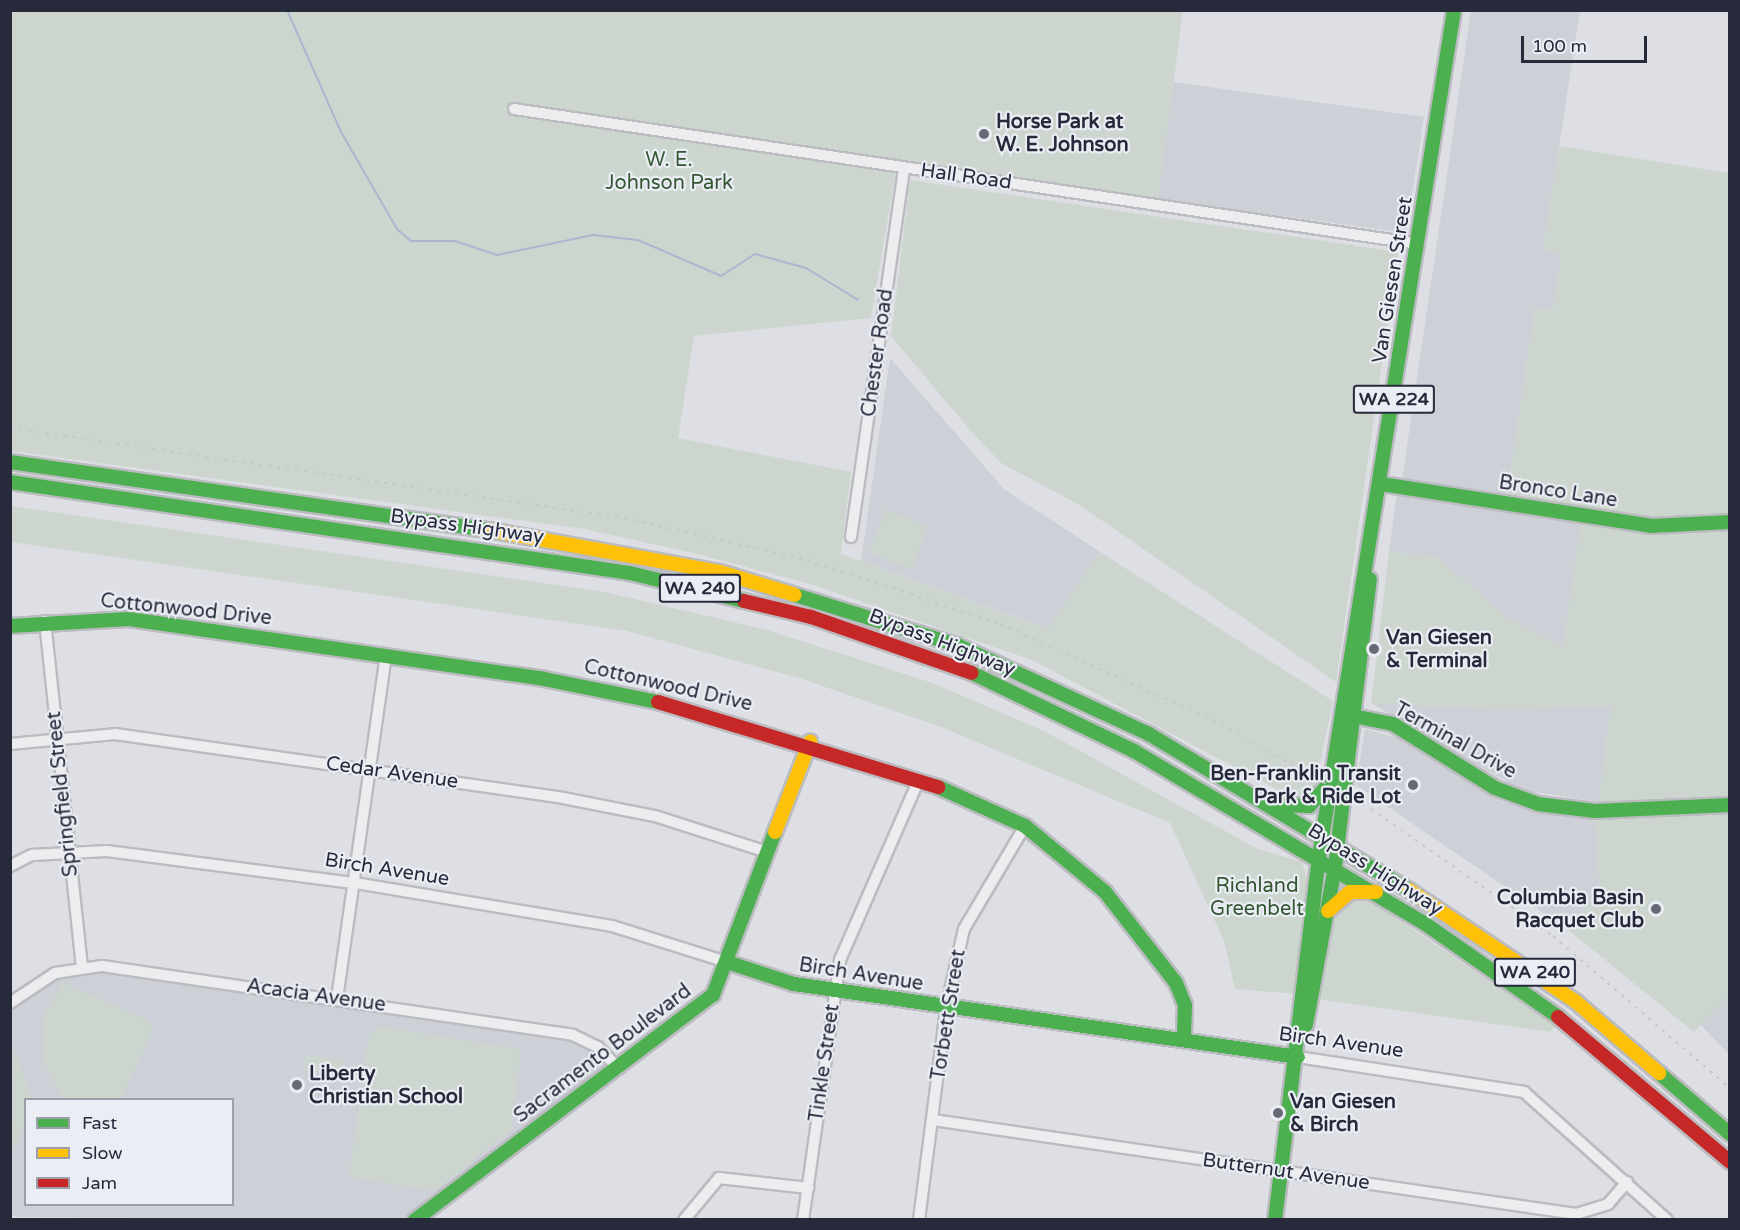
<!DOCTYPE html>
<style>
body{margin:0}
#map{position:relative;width:1740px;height:1230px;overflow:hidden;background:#dedfe4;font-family:"Varela Round",sans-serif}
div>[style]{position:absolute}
.built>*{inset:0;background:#ced0d8}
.green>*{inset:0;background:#ccd6cf}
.stream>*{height:2px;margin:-1px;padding:0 1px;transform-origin:1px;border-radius:1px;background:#acb6cf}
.roads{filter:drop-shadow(2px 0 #bbbcc0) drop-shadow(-2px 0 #bbbcc0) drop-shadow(0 2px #bbbcc0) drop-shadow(0 -2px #bbbcc0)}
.street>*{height:10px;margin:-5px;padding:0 5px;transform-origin:5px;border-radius:5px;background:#ededf0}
.fast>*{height:14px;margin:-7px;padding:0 7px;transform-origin:7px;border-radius:7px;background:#4caf50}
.slow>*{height:14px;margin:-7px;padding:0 7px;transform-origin:7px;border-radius:7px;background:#ffc107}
.jam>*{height:14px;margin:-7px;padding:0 7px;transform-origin:7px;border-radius:7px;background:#c62828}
.rail>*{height:2px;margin-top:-1px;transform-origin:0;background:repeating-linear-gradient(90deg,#c7c7cb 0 3px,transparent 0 9px)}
.dots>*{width:16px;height:16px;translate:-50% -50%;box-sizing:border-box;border:3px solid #ebedf4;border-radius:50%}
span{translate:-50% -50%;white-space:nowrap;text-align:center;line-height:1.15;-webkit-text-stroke:4.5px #ebedf4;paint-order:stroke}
.shield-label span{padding:2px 4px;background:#ebedf4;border:2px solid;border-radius:4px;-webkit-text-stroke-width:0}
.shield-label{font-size:18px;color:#262a3b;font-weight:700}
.poi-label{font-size:20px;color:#262a3b;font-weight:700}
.left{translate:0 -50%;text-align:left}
.right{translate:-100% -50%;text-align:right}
.park-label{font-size:20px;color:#345733}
.street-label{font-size:20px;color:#262a3b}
.frame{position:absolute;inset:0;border:12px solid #262a3b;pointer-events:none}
.legend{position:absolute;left:24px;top:1098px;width:210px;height:108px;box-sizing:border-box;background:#ebedf4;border:2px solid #9c9faa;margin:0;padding:8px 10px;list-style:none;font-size:18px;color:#262a3b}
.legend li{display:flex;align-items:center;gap:12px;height:30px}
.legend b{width:30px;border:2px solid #9c9faa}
.scale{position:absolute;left:1521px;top:36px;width:126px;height:27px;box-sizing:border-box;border:3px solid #262a3b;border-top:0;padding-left:8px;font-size:18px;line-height:21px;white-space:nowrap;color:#262a3b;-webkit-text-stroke:4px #ebedf4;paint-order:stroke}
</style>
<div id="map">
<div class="built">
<div style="clip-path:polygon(1471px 11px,1580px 11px,1543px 250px,1562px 254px,1553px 310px,1535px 308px,1507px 496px,1402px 480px)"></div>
<div style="clip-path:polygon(1173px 82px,1424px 117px,1406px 233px,1158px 199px)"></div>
<div style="clip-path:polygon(890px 358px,1004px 489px,1100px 552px,1049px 629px,861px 561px)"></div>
<div style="clip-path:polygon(1397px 494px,1582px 522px,1563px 648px,1509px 619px,1437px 557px,1389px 552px)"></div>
<div style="clip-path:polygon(1371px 703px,1502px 709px,1611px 706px,1599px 802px,1521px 790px)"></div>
<div style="clip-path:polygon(1365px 729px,1398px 738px,1502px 802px,1595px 818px,1600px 889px,1567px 929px,1356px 785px)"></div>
<div style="clip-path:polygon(evenodd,98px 972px,570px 1038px,594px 1049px,606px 1065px,403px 1219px,17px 1217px,11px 1214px,11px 1012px,56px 979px,98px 972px,26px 1100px,232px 1100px,232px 1204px,26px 1204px,26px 1100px)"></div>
<div style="clip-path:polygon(1729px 994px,1729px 1054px,1700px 1024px)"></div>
</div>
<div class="green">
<div style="clip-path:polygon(11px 11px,1183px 11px,1158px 199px,898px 159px,871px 318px,694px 336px,678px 438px,851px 472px,841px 554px,1048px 629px,1100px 552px,1333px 701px,1313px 795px,1297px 800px,1032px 660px,810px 584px,689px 552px,584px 529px,11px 451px)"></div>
<div style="clip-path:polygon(1559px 146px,1729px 173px,1729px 797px,1599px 802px,1611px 706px,1502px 709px,1371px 703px,1389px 552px,1437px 557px,1509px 619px,1563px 647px,1583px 507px,1507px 496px,1535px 308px,1553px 310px,1562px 254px,1543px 251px)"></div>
<div style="clip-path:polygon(910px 180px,1398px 252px,1336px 682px,1081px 506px,1001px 463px,969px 429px,891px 336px)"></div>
<div style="clip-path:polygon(11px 506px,605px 592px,767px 630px,933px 683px,1044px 731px,1258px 849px,1302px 862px,1308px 881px,1298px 994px,1235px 989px,1224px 941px,1170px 823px,941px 727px,799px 678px,627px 631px,11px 542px)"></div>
<div style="clip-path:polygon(885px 510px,928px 526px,912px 569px,869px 553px)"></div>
<div style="clip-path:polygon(1729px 812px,1729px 994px,1694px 1032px,1567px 929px,1600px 889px,1595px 818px)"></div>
<div style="clip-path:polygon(1366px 897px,1555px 1026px,1550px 1032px,1317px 999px,1337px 909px,1349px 899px)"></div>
<div style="clip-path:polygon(63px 983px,148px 1020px,153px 1030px,121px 1099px,63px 1099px,43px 1061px,44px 1014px)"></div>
<div style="clip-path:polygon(381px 1027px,521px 1049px,512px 1129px,434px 1191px,349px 1177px,369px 1035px)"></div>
<div style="clip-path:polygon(14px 1049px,32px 1097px,26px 1100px,25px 1127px,11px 1152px)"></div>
<div style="clip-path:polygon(306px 1055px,343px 1060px,341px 1075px,304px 1070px)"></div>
</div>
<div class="stream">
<div style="left:287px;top:10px;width:133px;rotate:66.1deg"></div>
<div style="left:341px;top:132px;width:112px;rotate:60deg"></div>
<div style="left:397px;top:229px;width:18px;rotate:41deg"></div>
<div style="left:411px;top:241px;width:44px"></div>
<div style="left:455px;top:241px;width:44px;rotate:18.4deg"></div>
<div style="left:497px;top:255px;width:98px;rotate:-11.8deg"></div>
<div style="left:593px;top:235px;width:45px;rotate:6.3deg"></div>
<div style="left:638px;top:240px;width:90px;rotate:23.4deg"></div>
<div style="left:721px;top:276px;width:40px;rotate:-32.9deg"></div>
<div style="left:755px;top:254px;width:53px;rotate:15.4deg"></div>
<div style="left:806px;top:268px;width:61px;rotate:31.6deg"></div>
</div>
<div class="roads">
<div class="street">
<div style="left:514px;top:109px;width:914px;rotate:8.49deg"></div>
<div style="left:851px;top:537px;width:373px;rotate:-81.8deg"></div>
<div style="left:45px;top:621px;width:347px;rotate:83.9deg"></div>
<div style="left:10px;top:744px;width:105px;rotate:-5.4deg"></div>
<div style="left:115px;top:734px;width:447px;rotate:8.1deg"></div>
<div style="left:558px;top:797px;width:99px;rotate:11.1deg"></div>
<div style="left:655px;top:816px;width:118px;rotate:17.8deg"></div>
<div style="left:10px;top:866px;width:25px;rotate:-27deg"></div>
<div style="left:32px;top:855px;width:75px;rotate:-3.1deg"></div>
<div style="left:107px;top:851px;width:250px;rotate:7.4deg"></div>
<div style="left:355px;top:883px;width:261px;rotate:9.5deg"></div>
<div style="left:612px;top:926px;width:121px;rotate:17.4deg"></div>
<div style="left:337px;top:999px;width:348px;rotate:-81.9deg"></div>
<div style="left:10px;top:1003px;width:54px;rotate:-33.7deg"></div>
<div style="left:55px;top:973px;width:48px;rotate:-8.5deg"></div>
<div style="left:102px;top:966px;width:476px;rotate:8.3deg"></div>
<div style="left:573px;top:1035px;width:28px;rotate:26deg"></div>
<div style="left:598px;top:1047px;width:30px;rotate:46deg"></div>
<div style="left:1298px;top:1057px;width:229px;rotate:8.8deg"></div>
<div style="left:1524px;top:1092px;width:192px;rotate:41.8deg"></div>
<div style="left:933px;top:1120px;width:650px;rotate:8.32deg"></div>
<div style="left:1576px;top:1214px;width:34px;rotate:-17deg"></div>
<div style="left:1608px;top:1204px;width:29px;rotate:-49deg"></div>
<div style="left:684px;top:1220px;width:55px;rotate:-50.2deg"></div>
<div style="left:719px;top:1178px;width:90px;rotate:6.4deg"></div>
<div style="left:803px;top:1220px;width:263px;rotate:-81.9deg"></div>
<div style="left:840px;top:960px;width:197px;rotate:-66.4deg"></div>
<div style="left:919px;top:1220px;width:214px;rotate:-82.7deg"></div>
<div style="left:946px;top:1008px;width:81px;rotate:-77.2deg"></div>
<div style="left:964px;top:929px;width:120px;rotate:-59.4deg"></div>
</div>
<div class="fast">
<div style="left:10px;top:462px;width:484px;rotate:8.1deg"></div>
<div style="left:10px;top:482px;width:627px;rotate:8.35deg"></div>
<div style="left:630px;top:573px;width:117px;rotate:13.8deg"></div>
<div style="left:1381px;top:484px;width:273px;rotate:8.8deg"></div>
<div style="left:1651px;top:526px;width:79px;rotate:-2.9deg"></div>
<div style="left:795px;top:595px;width:170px;rotate:17.2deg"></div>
<div style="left:957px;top:645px;width:212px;rotate:24.9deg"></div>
<div style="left:1149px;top:734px;width:303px;rotate:31deg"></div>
<div style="left:10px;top:626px;width:119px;rotate:-3.4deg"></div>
<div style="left:129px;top:619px;width:419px;rotate:8.2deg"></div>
<div style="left:544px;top:679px;width:116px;rotate:11.4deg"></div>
<div style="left:972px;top:673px;width:180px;rotate:25.7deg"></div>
<div style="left:1134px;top:751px;width:337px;rotate:30.7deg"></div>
<div style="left:1424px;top:923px;width:164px;rotate:35deg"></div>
<div style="left:1343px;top:714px;width:51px;rotate:11.3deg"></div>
<div style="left:1393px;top:724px;width:120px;rotate:32.1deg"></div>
<div style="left:1495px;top:788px;width:46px;rotate:20.4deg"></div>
<div style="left:1538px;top:804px;width:57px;rotate:7deg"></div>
<div style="left:1595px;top:811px;width:135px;rotate:-2.5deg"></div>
<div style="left:938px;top:787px;width:95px;rotate:24.1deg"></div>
<div style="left:1025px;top:826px;width:104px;rotate:39.5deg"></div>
<div style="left:1105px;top:892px;width:115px;rotate:52deg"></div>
<div style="left:1176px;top:983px;width:24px;rotate:68deg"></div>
<div style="left:1185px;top:1005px;width:35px;rotate:92deg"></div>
<div style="left:1280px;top:805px;width:29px;rotate:2deg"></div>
<div style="left:1309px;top:806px;width:30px;rotate:-48deg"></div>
<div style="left:1319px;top:857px;width:858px;rotate:-80.94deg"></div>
<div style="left:1335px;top:867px;width:290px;rotate:-83.1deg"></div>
<div style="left:727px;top:962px;width:71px;rotate:18.2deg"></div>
<div style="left:794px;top:984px;width:509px;rotate:8.24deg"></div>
<div style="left:1306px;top:1025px;width:161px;rotate:-79.6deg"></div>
<div style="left:1659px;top:1073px;width:94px;rotate:40.7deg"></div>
<div style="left:415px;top:1220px;width:373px;rotate:-37.1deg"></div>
<div style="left:713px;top:995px;width:174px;rotate:-69.2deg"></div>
<div style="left:1275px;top:1220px;width:366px;rotate:-83.1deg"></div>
</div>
<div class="slow">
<div style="left:489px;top:530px;width:235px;rotate:10.3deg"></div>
<div style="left:720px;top:572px;width:78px;rotate:17deg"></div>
<div style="left:775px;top:832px;width:97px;rotate:-68.7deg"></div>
<div style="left:1409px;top:890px;width:200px;rotate:33.8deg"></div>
<div style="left:1575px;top:1001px;width:111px;rotate:40.6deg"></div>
<div style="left:1328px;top:911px;width:29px;rotate:-41deg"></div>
<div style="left:1350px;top:892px;width:26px"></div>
</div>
<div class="jam">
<div style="left:744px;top:601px;width:69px;rotate:13.4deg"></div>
<div style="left:811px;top:617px;width:170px;rotate:19.2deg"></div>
<div style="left:658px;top:702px;width:293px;rotate:16.9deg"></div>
<div style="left:1558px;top:1017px;width:225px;rotate:40.1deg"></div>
</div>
</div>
<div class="rail">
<div style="left:10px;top:428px;width:621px;rotate:8.34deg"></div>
<div style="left:624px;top:518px;width:188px;rotate:12.9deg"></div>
<div style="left:807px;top:560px;width:203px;rotate:18.3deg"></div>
<div style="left:1000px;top:624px;width:234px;rotate:24.3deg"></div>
<div style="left:1213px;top:720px;width:181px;rotate:29.4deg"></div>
<div style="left:1371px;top:809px;width:222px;rotate:34.9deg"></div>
<div style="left:1553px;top:936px;width:233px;rotate:40.7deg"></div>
</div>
<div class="dots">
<div style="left:984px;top:134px;background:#666976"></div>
<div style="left:1374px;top:649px;background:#666976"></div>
<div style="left:1413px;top:785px;background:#666976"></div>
<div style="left:1656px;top:909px;background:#666976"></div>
<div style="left:297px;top:1085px;background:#666976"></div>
<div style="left:1278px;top:1113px;background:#666976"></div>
</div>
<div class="shield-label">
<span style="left:1394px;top:399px">WA 224</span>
<span style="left:700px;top:588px">WA 240</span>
<span style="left:1535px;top:972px">WA 240</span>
</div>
<div class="poi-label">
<span class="left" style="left:996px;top:134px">Horse Park at<br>W. E. Johnson</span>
<span class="left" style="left:1386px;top:650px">Van Giesen<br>&amp; Terminal</span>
<span class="right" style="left:1401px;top:786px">Ben-Franklin Transit<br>Park &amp; Ride Lot</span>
<span class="right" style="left:1644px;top:910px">Columbia Basin<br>Racquet Club</span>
<span class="left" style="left:309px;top:1086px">Liberty<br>Christian School</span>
<span class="left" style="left:1290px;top:1114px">Van Giesen<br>&amp; Birch</span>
</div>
<div class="park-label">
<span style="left:669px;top:172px">W. E.<br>Johnson Park</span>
<span style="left:1257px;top:898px">Richland<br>Greenbelt</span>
</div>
<div class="street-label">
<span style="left:966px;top:177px;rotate:8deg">Hall Road</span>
<span style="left:1393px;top:280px;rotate:-81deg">Van Giesen Street</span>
<span style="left:878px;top:353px;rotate:-82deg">Chester Road</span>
<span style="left:1558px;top:492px;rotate:9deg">Bronco Lane</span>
<span style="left:467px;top:527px;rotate:8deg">Bypass Highway</span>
<span style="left:186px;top:610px;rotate:6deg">Cottonwood Drive</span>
<span style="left:942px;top:643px;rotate:21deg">Bypass Highway</span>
<span style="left:668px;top:686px;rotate:13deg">Cottonwood Drive</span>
<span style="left:1455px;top:741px;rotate:29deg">Terminal Drive</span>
<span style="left:392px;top:773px;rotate:8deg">Cedar Avenue</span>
<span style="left:63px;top:794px;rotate:-96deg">Springfield Street</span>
<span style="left:387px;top:870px;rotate:9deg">Birch Avenue</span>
<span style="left:1375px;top:870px;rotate:32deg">Bypass Highway</span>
<span style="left:861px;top:975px;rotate:9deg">Birch Avenue</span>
<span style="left:316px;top:996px;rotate:8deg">Acacia Avenue</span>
<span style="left:949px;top:1015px;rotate:-81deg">Torbett Street</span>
<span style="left:1341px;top:1043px;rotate:8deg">Birch Avenue</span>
<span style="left:603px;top:1054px;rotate:-37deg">Sacramento Boulevard</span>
<span style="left:825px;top:1063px;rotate:-82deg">Tinkle Street</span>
<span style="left:1286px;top:1172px;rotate:8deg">Butternut Avenue</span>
</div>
<div class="frame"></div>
<ul class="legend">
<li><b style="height:8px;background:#4caf50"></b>Fast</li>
<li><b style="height:8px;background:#ffc107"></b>Slow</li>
<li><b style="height:8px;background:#c62828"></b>Jam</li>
</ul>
<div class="scale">100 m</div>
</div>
